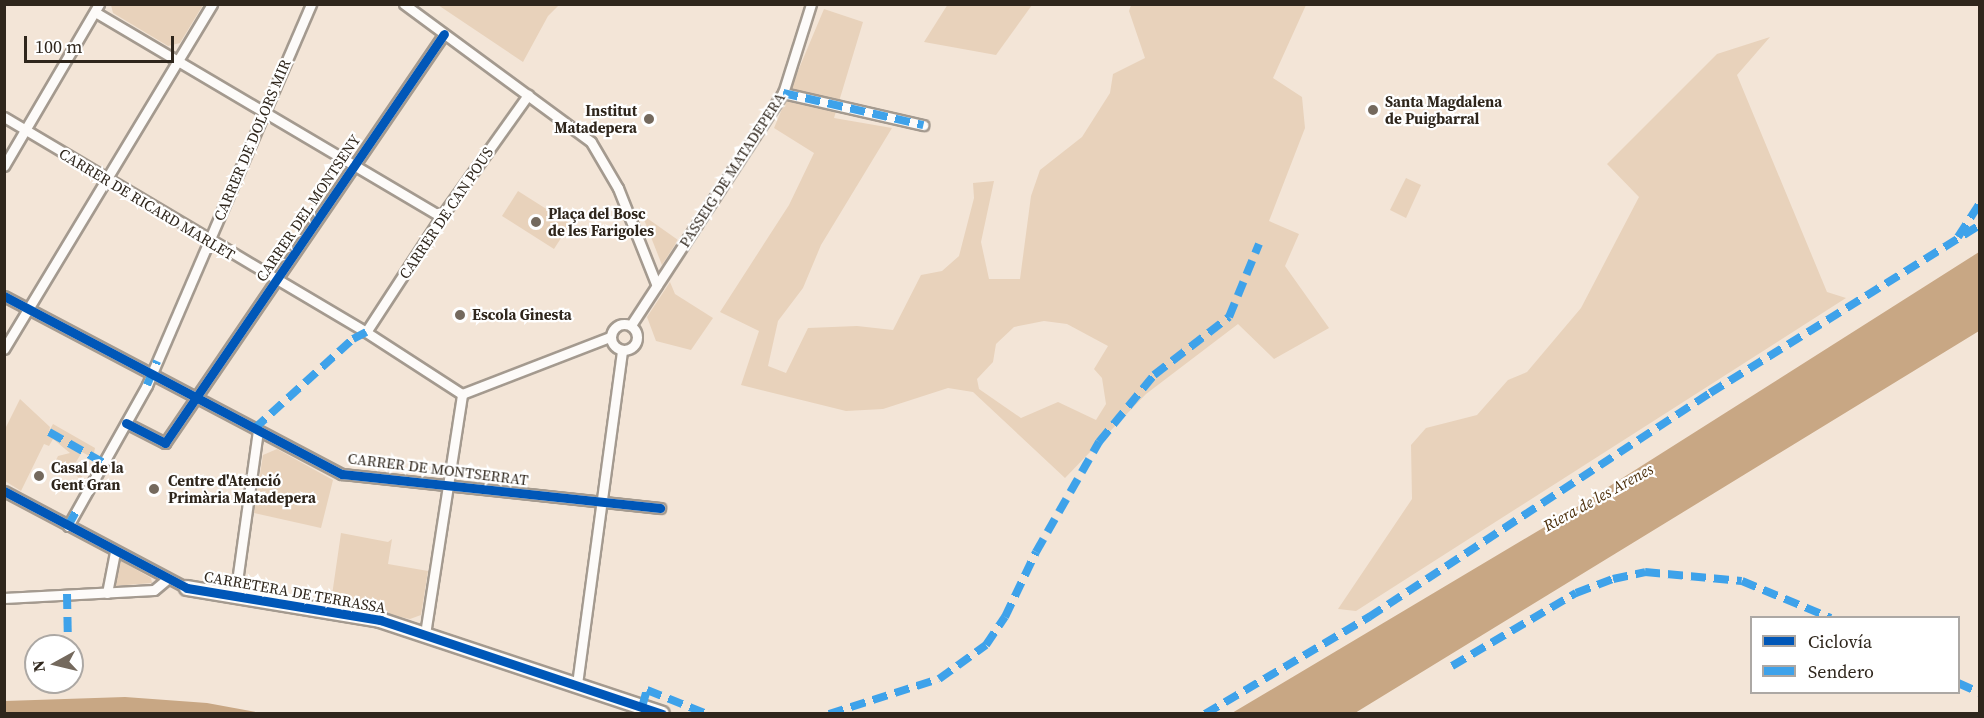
<!DOCTYPE html>
<meta charset="utf-8">
<style>
body{margin:0}
#map{position:relative;width:1984px;height:718px;overflow:hidden;background:#f3e5d7;font-family:"Source Serif 4",serif}
div>[style]{position:absolute}
.green>*{inset:0;background:#e8d2bb}
.water>*{inset:0;background:#c8a784}
.roads{filter:drop-shadow(2px 0 #a49a8f) drop-shadow(-2px 0 #a49a8f) drop-shadow(0 2px #a49a8f) drop-shadow(0 -2px #a49a8f)}
.street>*{height:9px;margin:-4.5px;padding:0 4.5px;transform-origin:4.5px;border-radius:4.5px;background:#fdfbf9}
.street>.ring{margin:-4.5px;padding:0;box-sizing:content-box;background:none;border:9px solid #fdfbf9;border-radius:50%}
.secondary>*{height:14px;margin:-7px;padding:0 7px;transform-origin:7px;border-radius:7px;background:#fdfbf9}
.quiet>*{height:8px;margin-top:-4px;transform-origin:0;background:repeating-linear-gradient(90deg,#3ea2ea 0 15px,transparent 0 23px)}
.cycleway>*{height:9px;margin:-4.5px;padding:0 4.5px;transform-origin:4.5px;border-radius:4.5px;background:#0057b8}
.dots>*{width:16px;height:16px;translate:-50% -50%;box-sizing:border-box;border:3px solid #fff;border-radius:50%}
span{translate:-50% -50%;white-space:nowrap;text-align:center;line-height:1.15;-webkit-text-stroke:4.5px #fff;paint-order:stroke}
.poi-label{font-size:15px;color:#2f261c;font-weight:700}
.left{translate:0 -50%;text-align:left}
.right{translate:-100% -50%;text-align:right}
.street-label{font-size:15px;color:#2f261c}
.water-label{font-size:16px;color:#4c2f0b;font-style:italic}
.frame{position:absolute;inset:0;border:6px solid #2f261c;pointer-events:none}
.legend{position:absolute;left:1750px;top:616px;width:210px;height:78px;box-sizing:border-box;background:#fff;border:2px solid #aca8a4;margin:0;padding:8px 10px;list-style:none;font-size:18px;color:#2f261c}
.legend li{display:flex;align-items:center;gap:12px;height:30px}
.legend b{width:30px;border:2px solid #aca8a4}
.north{position:absolute;left:24px;top:634px;width:60px;height:60px;box-sizing:border-box;background:#fff;border:2px solid #aca8a4;border-radius:50%;rotate:262deg;font-size:16px;font-weight:700;line-height:24px;text-align:center;color:#2f261c}
.north::after{content:'';display:block;margin:auto;width:21px;height:27px;background:#74695d;clip-path:polygon(50% 0,100% 100%,50% 72%,0 100%)}
.scale{position:absolute;left:24px;top:36px;width:150px;height:27px;box-sizing:border-box;border:3px solid #2f261c;border-top:0;padding-left:8px;font-size:18px;line-height:21px;white-space:nowrap;color:#2f261c;-webkit-text-stroke:4px #fff;paint-order:stroke}
</style>
<div id="map">
<div class="green">
<div style="clip-path:polygon(948px 4px,1032px 4px,1032px 5px,996px 55px,924px 42px)"></div>
<div style="clip-path:polygon(111px 5px,111px 4px,203px 5px,180px 43px,168px 46px,113px 13px)"></div>
<div style="clip-path:polygon(438px 5px,559px 5px,548px 16px,523px 62px)"></div>
<div style="clip-path:polygon(evenodd,1131px 5px,1306px 5px,1273px 78px,1302px 97px,1305px 128px,1269px 221px,1299px 234px,1285px 266px,1329px 328px,1274px 359px,1238px 324px,1146px 394px,1065px 478px,973px 392px,948px 388px,883px 409px,846px 411px,741px 385px,759px 331px,720px 312px,789px 205px,814px 153px,774px 128px,824px 9px,863px 22px,834px 118px,892px 128px,821px 245px,803px 288px,778px 321px,768px 366px,786px 373px,808px 328px,857px 326px,893px 330px,921px 275px,942px 271px,959px 256px,974px 198px,973px 183px,994px 181px,981px 242px,989px 279px,1020px 279px,1031px 196px,1040px 170px,1082px 137px,1110px 93px,1113px 74px,1145px 58px,1129px 11px,1131px 5px,1044px 321px,1067px 324px,1108px 346px,1094px 369px,1102px 378px,1106px 404px,1096px 420px,1058px 402px,1021px 418px,979px 389px,977px 379px,993px 362px,996px 344px,1014px 327px,1044px 321px)"></div>
<div style="clip-path:polygon(1770px 37px,1737px 75px,1827px 292px,1846px 298px,1356px 611px,1338px 609px,1412px 499px,1411px 445px,1426px 428px,1477px 415px,1508px 380px,1527px 372px,1581px 308px,1639px 197px,1607px 164px,1717px 54px)"></div>
<div style="clip-path:polygon(1406px 178px,1421px 185px,1406px 218px,1390px 210px)"></div>
<div style="clip-path:polygon(518px 191px,570px 224px,554px 249px,502px 216px)"></div>
<div style="clip-path:polygon(644px 216px,678px 240px,662px 265px,643px 217px)"></div>
<div style="clip-path:polygon(670px 282px,675px 294px,713px 318px,691px 350px,656px 341px,647px 317px)"></div>
<div style="clip-path:polygon(20px 399px,50px 427px,49px 431px,53px 424px,95px 448px,93px 458px,82px 452px,73px 467px,84px 473px,80px 480px,74px 472px,68px 475px,52px 468px,58px 456px,70px 453px,53px 439px,49px 446px,44px 444px,21px 491px,5px 481px,5px 429px)"></div>
<div style="clip-path:polygon(277px 449px,333px 480px,321px 528px,254px 513px,263px 455px)"></div>
<div style="clip-path:polygon(341px 533px,388px 542px,392px 539px,388px 564px,428px 571px,421px 615px,410px 619px,331px 602px)"></div>
<div style="clip-path:polygon(121px 561px,151px 578px,152px 583px,114px 586px)"></div>
</div>
<div class="water">
<div style="clip-path:polygon(1979px 252px,1979px 331px,1355px 713px,1232px 713px,1553px 522px)"></div>
<div style="clip-path:polygon(125px 697px,207px 703px,261px 713px,5px 713px,5px 701px)"></div>
</div>
<div class="roads">
<div class="street">
<div style="left:404px;top:4px;width:232px;rotate:36.4deg"></div>
<div style="left:591px;top:142px;width:53px;rotate:59.6deg"></div>
<div style="left:618px;top:188px;width:105px;rotate:68.3deg"></div>
<div style="left:95px;top:12px;width:402px;rotate:30.6deg"></div>
<div style="left:783px;top:93px;width:144px;rotate:12.9deg"></div>
<div style="left:4px;top:117px;width:421px;rotate:30.7deg"></div>
<div style="left:366px;top:332px;width:114px;rotate:32.9deg"></div>
<div style="left:4px;top:166px;width:188px;rotate:-59.6deg"></div>
<div style="left:4px;top:296px;width:382px;rotate:27.8deg"></div>
<div style="left:342px;top:474px;width:320px;rotate:6.1deg"></div>
<div class="ring" style="left:611px;top:324px;width:17px;height:17px"></div>
<div style="left:631px;top:325px;width:277px;rotate:-56.8deg"></div>
<div style="left:783px;top:93px;width:93px;rotate:-72.5deg"></div>
<div style="left:366px;top:332px;width:137px;rotate:-56.9deg"></div>
<div style="left:441px;top:217px;width:150px;rotate:-54.5deg"></div>
<div style="left:4px;top:349px;width:403px;rotate:-58.9deg"></div>
<div style="left:462px;top:394px;width:159px;rotate:-21.1deg"></div>
<div style="left:126px;top:423px;width:44px;rotate:27.1deg"></div>
<div style="left:165px;top:443px;width:495px;rotate:-55.7deg"></div>
<div style="left:4px;top:491px;width:207px;rotate:27.9deg"></div>
<div style="left:68px;top:526px;width:162px;rotate:-60.7deg"></div>
<div style="left:147px;top:385px;width:415px;rotate:-66.7deg"></div>
<div style="left:107px;top:593px;width:42px;rotate:-79deg"></div>
<div style="left:235px;top:596px;width:167px;rotate:-82.1deg"></div>
<div style="left:4px;top:598px;width:150px;rotate:-3.1deg"></div>
<div style="left:154px;top:590px;width:16px;rotate:-40deg"></div>
<div style="left:425px;top:634px;width:243px;rotate:-81.2deg"></div>
<div style="left:577px;top:684px;width:337px;rotate:-82.3deg"></div>
</div>
<div class="secondary">
<div style="left:187px;top:588px;width:196px;rotate:9.4deg"></div>
<div style="left:380px;top:620px;width:297px;rotate:18.4deg"></div>
</div>
</div>
<div class="quiet">
<div style="left:783px;top:93px;width:144px;rotate:12.9deg"></div>
<div style="left:1958px;top:237px;width:40px;rotate:-57.1deg"></div>
<div style="left:147px;top:385px;width:26px;rotate:-67deg"></div>
<div style="left:254px;top:429px;width:134px;rotate:-42.3deg"></div>
<div style="left:353px;top:339px;width:15px;rotate:-28deg"></div>
<div style="left:49px;top:432px;width:63px;rotate:29.4deg"></div>
<div style="left:68px;top:526px;width:18px;rotate:-61deg"></div>
<div style="left:67px;top:594px;width:52px;rotate:88.9deg"></div>
<div style="left:1452px;top:666px;width:144px;rotate:-30.5deg"></div>
<div style="left:1576px;top:593px;width:40px;rotate:-21deg"></div>
<div style="left:1613px;top:579px;width:33px;rotate:-12deg"></div>
<div style="left:1645px;top:572px;width:97px;rotate:5.3deg"></div>
<div style="left:1742px;top:581px;width:96px;rotate:22.6deg"></div>
<div style="left:1958px;top:683px;width:24px;rotate:24deg"></div>
<div style="left:642px;top:707px;width:18px;rotate:-74deg"></div>
<div style="left:647px;top:690px;width:65px;rotate:21.8deg"></div>
<div style="left:829px;top:714px;width:115px;rotate:-17.7deg"></div>
<div style="left:939px;top:679px;width:58px;rotate:-35.9deg"></div>
<div style="left:986px;top:645px;width:34px;rotate:-56deg"></div>
<div style="left:1005px;top:617px;width:72px;rotate:-64.5deg"></div>
<div style="left:1036px;top:552px;width:127px;rotate:-60.2deg"></div>
<div style="left:1099px;top:442px;width:87px;rotate:-50.6deg"></div>
<div style="left:1154px;top:375px;width:95px;rotate:-37.7deg"></div>
<div style="left:1229px;top:317px;width:79px;rotate:-67.7deg"></div>
<div style="left:1205px;top:714px;width:191px;rotate:-30.6deg"></div>
<div style="left:1369px;top:617px;width:408px;rotate:-33.3deg"></div>
<div style="left:1710px;top:393px;width:318px;rotate:-31.9deg"></div>
</div>
<div class="cycleway">
<div style="left:4px;top:296px;width:382px;rotate:27.8deg"></div>
<div style="left:342px;top:474px;width:320px;rotate:6.1deg"></div>
<div style="left:126px;top:423px;width:44px;rotate:27.1deg"></div>
<div style="left:165px;top:443px;width:495px;rotate:-55.7deg"></div>
<div style="left:4px;top:491px;width:207px;rotate:27.9deg"></div>
<div style="left:187px;top:588px;width:196px;rotate:9.4deg"></div>
<div style="left:380px;top:620px;width:297px;rotate:18.4deg"></div>
</div>
<div class="dots">
<div style="left:1373px;top:110px;background:#74695d"></div>
<div style="left:649px;top:119px;background:#74695d"></div>
<div style="left:536px;top:222px;background:#74695d"></div>
<div style="left:460px;top:315px;background:#74695d"></div>
<div style="left:39px;top:476px;background:#74695d"></div>
<div style="left:154px;top:489px;background:#74695d"></div>
</div>
<div class="poi-label">
<span class="left" style="left:1385px;top:110px">Santa Magdalena<br>de Puigbarral</span>
<span class="right" style="left:637px;top:119px">Institut<br>Matadepera</span>
<span class="left" style="left:548px;top:222px">Plaça del Bosc<br>de les Farigoles</span>
<span class="left" style="left:472px;top:315px">Escola Ginesta</span>
<span class="left" style="left:51px;top:476px">Casal de la<br>Gent Gran</span>
<span class="left" style="left:168px;top:489px">Centre d'Atenció<br>Primària Matadepera</span>
</div>
<div class="street-label">
<span style="left:252px;top:140px;rotate:-67deg">CARRER DE DOLORS MIR</span>
<span style="left:732px;top:170px;rotate:-57deg">PASSEIG DE MATADEPERA</span>
<span style="left:147px;top:204px;rotate:31deg">CARRER DE RICARD MARLET</span>
<span style="left:308px;top:208px;rotate:-56deg">CARRER DEL MONTSENY</span>
<span style="left:446px;top:213px;rotate:-56deg">CARRER DE CAN POUS</span>
<span style="left:438px;top:469px;rotate:7deg">CARRER DE MONTSERRAT</span>
<span style="left:295px;top:592px;rotate:10deg">CARRETERA DE TERRASSA</span>
</div>
<div class="water-label">
<span style="left:1598px;top:497px;rotate:-29deg">Riera de les Arenes</span>
</div>
<div class="frame"></div>
<ul class="legend">
<li><b style="height:8px;background:#0057b8"></b>Ciclovía</li>
<li><b style="height:8px;background:#3ea2ea"></b>Sendero</li>
</ul>
<div class="north">N</div>
<div class="scale">100 m</div>
</div>
